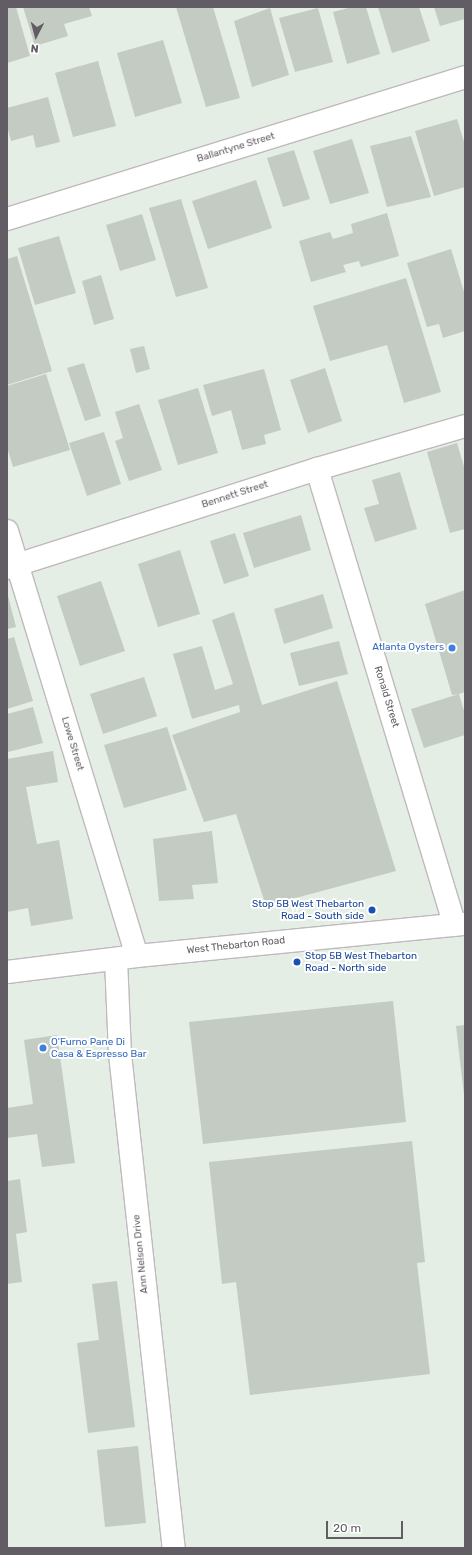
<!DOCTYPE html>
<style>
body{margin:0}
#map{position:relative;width:472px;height:1555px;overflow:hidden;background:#e4eee5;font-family:Rubik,sans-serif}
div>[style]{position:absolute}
.building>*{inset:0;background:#c3cbc2}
.roads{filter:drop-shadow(1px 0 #bfb9bf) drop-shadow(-1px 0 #bfb9bf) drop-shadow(0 1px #bfb9bf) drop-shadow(0 -1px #bfb9bf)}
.minor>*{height:22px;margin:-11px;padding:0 11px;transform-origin:11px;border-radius:11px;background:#fff}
.dots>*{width:11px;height:11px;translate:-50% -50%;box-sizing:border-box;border:2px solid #fff;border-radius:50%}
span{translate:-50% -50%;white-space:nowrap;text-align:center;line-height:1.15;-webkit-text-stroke:4px #fff;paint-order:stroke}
.street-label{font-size:10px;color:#625c64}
.shop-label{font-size:10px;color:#366cbe}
.right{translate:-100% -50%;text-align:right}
.left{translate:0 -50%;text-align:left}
.transit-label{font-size:10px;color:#164399}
.frame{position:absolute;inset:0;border:8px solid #625c64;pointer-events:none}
.north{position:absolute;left:16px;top:16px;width:40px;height:40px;-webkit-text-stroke:3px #fff;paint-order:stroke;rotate:186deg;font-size:11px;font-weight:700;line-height:16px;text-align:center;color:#625c64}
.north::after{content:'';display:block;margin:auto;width:14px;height:18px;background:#625c64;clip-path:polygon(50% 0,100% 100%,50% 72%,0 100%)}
.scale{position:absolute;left:326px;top:1521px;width:77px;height:18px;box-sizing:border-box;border:2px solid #625c64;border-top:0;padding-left:5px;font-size:12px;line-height:14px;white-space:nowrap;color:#625c64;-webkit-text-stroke:3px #fff;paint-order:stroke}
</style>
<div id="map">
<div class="building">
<div style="clip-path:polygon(7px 7px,16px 7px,30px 56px,7px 63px)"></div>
<div style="clip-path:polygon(23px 7px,89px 7px,92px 16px,64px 24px,68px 36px,35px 46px)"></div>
<div style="clip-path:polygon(176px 7px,213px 7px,240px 98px,206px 107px)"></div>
<div style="clip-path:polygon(352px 7px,366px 7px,380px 54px,347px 64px,333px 12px)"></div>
<div style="clip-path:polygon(378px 7px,419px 7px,430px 41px,392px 53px)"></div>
<div style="clip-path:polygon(434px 7px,465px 7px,465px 19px,440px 26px)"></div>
<div style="clip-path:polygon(270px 8px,289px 75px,252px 87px,234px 21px)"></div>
<div style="clip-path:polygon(318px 8px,333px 62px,295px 72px,279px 18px)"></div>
<div style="clip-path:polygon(163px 40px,182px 103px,135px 117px,117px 53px)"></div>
<div style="clip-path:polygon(98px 61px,116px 126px,73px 137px,55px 73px)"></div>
<div style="clip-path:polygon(48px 97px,60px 142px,36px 148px,33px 135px,11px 141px,7px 126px,7px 108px)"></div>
<div style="clip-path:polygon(457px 119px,465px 145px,465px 187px,434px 196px,415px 131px)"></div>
<div style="clip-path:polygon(411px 136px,431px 197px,387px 207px,370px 146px)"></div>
<div style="clip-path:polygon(352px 139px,369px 193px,330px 204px,313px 151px)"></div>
<div style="clip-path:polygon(294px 150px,310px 199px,283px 207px,267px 158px)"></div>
<div style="clip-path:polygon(256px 180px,272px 228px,208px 249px,192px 201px)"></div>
<div style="clip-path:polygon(181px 199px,208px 288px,176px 297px,149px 208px)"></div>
<div style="clip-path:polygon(387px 213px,399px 256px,361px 267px,359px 261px,343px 265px,346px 272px,311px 282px,299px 241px,330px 232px,333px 239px,353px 233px,351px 224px)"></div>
<div style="clip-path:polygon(142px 214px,156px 260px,120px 271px,106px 225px)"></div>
<div style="clip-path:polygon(59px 236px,76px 293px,35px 305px,18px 248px)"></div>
<div style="clip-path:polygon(451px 249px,465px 295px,465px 331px,443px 338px,439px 324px,427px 327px,407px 263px)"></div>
<div style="clip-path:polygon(17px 256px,52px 371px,7px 385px,7px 259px)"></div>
<div style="clip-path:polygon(101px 275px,114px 319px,94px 325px,82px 281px)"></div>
<div style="clip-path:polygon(406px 278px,441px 392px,404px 403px,387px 345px,330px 361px,313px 306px)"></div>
<div style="clip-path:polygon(144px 346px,150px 369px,136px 373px,130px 349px)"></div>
<div style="clip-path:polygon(84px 363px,101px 416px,85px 421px,67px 368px)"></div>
<div style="clip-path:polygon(325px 368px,342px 421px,308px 433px,290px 380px)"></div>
<div style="clip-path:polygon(264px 369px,281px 430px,264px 435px,266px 444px,242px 450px,231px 410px,212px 416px,203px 385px)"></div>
<div style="clip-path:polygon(46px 374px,70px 450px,13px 467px,7px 447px,7px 386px)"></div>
<div style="clip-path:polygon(198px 388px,218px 453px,178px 465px,158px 400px)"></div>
<div style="clip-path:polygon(139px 404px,162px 470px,129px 481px,115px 441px,123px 438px,115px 412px)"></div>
<div style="clip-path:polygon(104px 432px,121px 484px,87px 496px,69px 443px)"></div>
<div style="clip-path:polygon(457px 443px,465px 470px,465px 529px,450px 533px,427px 452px)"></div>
<div style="clip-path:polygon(400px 472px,417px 529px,375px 542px,364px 508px,379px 504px,372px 480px)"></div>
<div style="clip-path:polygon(301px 515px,311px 550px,254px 568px,243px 533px)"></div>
<div style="clip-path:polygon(235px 533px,249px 576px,224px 584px,210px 541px)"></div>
<div style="clip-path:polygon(180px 550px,200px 614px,158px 627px,138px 564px)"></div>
<div style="clip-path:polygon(101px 581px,125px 651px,80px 666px,57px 596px)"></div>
<div style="clip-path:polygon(465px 590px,465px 692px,459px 694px,465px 714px,465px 735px,424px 748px,411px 709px,459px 694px,452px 695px,425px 604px)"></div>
<div style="clip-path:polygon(7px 592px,16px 627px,7px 629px)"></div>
<div style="clip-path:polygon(323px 594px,333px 628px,284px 644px,274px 609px)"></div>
<div style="clip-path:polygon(234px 612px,262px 705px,337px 681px,396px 871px,266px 906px,236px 814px,204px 822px,172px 735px,240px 712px,239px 705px,192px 719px,173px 654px,202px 646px,215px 690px,233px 684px,212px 620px)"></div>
<div style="clip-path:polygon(14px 637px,33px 701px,7px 709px,7px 639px)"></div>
<div style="clip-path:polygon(339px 641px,348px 674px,299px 686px,290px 653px)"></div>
<div style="clip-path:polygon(144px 677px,157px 716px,103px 734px,90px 694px)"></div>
<div style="clip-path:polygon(33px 707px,43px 743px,8px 752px,7px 714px)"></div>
<div style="clip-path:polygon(167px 727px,187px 790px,124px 808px,104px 745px)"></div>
<div style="clip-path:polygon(53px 751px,58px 782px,26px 787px,37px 844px,59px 840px,73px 919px,31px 926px,28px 908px,7px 912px,7px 759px)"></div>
<div style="clip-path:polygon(212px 831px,218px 883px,192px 885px,194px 899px,159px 901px,153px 839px)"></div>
<div style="clip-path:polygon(393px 1001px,406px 1122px,203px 1144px,189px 1022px)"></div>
<div style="clip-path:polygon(465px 1025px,465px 1095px,464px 1095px,456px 1026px)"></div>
<div style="clip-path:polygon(57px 1035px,75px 1163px,42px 1167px,37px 1134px,7px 1138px,7px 1108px,33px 1104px,24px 1040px)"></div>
<div style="clip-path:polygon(412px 1141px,425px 1262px,417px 1263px,430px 1374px,250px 1395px,236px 1282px,222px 1284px,209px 1162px)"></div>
<div style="clip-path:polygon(20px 1179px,27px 1232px,16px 1234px,22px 1282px,7px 1284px,7px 1181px)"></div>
<div style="clip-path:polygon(117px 1281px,135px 1427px,88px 1433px,77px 1343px,99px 1340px,92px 1284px)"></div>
<div style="clip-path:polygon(138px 1446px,146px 1523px,105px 1527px,97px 1450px)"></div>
</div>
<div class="roads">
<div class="minor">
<div style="left:7px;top:219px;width:480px;rotate:-17.2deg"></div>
<div style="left:317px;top:469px;width:476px;rotate:73.2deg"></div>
<div style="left:7px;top:531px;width:444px;rotate:73deg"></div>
<div style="left:7px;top:568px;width:325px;rotate:-17.7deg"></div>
<div style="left:317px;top:469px;width:154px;rotate:-16.2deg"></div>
<div style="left:116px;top:959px;width:95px;rotate:87.6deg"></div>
<div style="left:120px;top:1054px;width:497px;rotate:83.8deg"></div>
<div style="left:7px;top:972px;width:131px;rotate:-7deg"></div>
<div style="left:137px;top:956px;width:330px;rotate:-5.6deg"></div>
</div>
</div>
<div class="dots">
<div style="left:452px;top:648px;background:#3f7fe0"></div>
<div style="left:372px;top:910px;background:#1a4fb4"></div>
<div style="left:297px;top:962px;background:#1a4fb4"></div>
<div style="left:43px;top:1048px;background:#3f7fe0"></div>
</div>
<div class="street-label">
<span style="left:236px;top:148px;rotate:-17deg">Ballantyne Street</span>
<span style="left:235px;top:495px;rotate:-18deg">Bennett Street</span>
<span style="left:386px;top:697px;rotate:73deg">Ronald Street</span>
<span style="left:72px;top:744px;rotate:73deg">Lowe Street</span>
<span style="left:236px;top:946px;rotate:-6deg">West Thebarton Road</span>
<span style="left:141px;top:1254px;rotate:-96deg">Ann Nelson Drive</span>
</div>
<div class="shop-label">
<span class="right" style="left:444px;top:648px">Atlanta Oysters</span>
<span class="left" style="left:51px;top:1048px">O'Furno Pane Di<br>Casa &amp; Espresso Bar</span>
</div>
<div class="transit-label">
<span class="right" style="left:364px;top:910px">Stop 5B West Thebarton<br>Road - South side</span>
<span class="left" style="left:305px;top:962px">Stop 5B West Thebarton<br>Road - North side</span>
</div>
<div class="frame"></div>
<div class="north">N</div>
<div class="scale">20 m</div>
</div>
